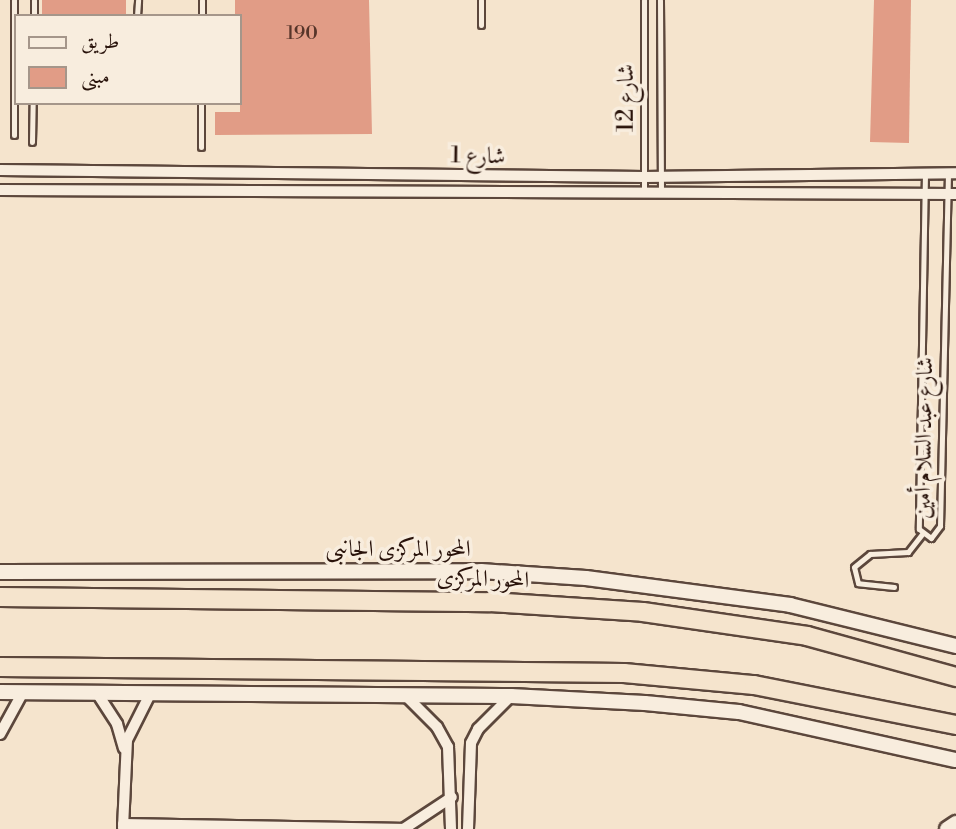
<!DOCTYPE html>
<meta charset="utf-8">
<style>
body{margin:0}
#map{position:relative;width:956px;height:829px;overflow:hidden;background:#f5e4cd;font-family:"Libre Bodoni",Amiri,serif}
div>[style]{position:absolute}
.building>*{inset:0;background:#e19c86}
.roads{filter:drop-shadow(2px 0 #5c473c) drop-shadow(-2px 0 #5c473c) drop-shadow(0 2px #5c473c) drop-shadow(0 -2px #5c473c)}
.lane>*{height:5px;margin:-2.5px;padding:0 2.5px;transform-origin:2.5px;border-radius:2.5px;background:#f8edde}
.street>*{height:10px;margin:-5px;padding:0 5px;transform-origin:5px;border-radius:5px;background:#f8edde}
.secondary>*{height:14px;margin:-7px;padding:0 7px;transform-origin:7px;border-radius:7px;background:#f8edde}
.highway>*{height:18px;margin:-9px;padding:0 9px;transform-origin:9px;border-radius:9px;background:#f5e4cd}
span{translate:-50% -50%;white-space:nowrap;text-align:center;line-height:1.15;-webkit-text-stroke:7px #f8edde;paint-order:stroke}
.number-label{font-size:19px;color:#57352a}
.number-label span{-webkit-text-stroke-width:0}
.street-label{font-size:23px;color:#29130b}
.legend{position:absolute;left:14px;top:14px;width:228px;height:91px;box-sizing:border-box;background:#f8edde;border:2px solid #a5968a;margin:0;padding:9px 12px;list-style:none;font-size:21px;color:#29130b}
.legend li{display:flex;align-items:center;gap:14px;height:35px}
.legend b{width:35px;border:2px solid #a5968a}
</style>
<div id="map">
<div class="building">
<div style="clip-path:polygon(42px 0,126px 0,126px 16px,42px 16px)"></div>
<div style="clip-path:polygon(235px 0,369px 0,372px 134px,215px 135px,215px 112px,240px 112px,240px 16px,235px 16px)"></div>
<div style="clip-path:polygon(874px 0,911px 0,909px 143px,870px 142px)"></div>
</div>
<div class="roads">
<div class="lane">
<div style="left:14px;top:0;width:135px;rotate:90deg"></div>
<div style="left:481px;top:0;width:25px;rotate:90deg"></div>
<div style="left:644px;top:0;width:193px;rotate:90deg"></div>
<div style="left:660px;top:0;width:192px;rotate:89.7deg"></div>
<div style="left:34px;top:16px;width:16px;rotate:-90deg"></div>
<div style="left:137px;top:16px;width:16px;rotate:-86deg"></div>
<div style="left:202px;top:16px;width:16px;rotate:-90deg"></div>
<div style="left:32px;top:142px;width:39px;rotate:-89deg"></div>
<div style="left:201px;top:147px;width:44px;rotate:-90deg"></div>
<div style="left:925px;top:173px;width:356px;rotate:91deg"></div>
<div style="left:919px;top:529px;width:15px;rotate:37deg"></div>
<div style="left:931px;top:538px;width:15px;rotate:-53deg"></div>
<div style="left:940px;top:526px;width:353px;rotate:-88.7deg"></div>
<div style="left:894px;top:587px;width:36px;rotate:-174deg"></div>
<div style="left:858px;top:583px;width:16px;rotate:-104deg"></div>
<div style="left:854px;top:567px;width:21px;rotate:-39deg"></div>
<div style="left:870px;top:554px;width:38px;rotate:-3deg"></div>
<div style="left:908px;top:552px;width:23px;rotate:-52deg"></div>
</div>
<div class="street">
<div style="left:0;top:170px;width:644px;rotate:0.62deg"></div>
<div style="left:644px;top:177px;width:312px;rotate:-0.7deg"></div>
<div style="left:0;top:190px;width:956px;rotate:0.24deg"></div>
<div style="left:97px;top:693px;width:37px;rotate:57deg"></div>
<div style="left:117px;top:724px;width:25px;rotate:74deg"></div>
<div style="left:405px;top:695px;width:45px;rotate:45deg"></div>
<div style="left:437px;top:727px;width:23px;rotate:61deg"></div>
<div style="left:448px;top:747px;width:82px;rotate:87.9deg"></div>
<div style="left:0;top:734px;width:48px;rotate:-61.3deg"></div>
<div style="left:123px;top:824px;width:285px;rotate:1deg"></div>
<div style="left:123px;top:828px;width:88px;rotate:-87.4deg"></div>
<div style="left:127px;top:740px;width:51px;rotate:-63.4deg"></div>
<div style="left:405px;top:828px;width:56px;rotate:-33.4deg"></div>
<div style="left:468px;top:829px;width:86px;rotate:-88deg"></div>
<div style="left:471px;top:743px;width:16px;rotate:-63deg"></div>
<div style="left:478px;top:729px;width:47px;rotate:-45deg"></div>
</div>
<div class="secondary">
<div style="left:0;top:572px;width:481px;rotate:-0.1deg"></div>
<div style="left:481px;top:571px;width:105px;rotate:3.8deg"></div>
<div style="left:586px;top:578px;width:206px;rotate:7.5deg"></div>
<div style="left:790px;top:605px;width:171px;rotate:13.9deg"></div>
<div style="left:0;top:692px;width:511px;rotate:0.45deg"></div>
<div style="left:511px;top:696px;width:134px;rotate:3deg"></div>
<div style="left:645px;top:703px;width:94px;rotate:5.5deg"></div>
<div style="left:739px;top:712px;width:222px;rotate:12.5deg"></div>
<div style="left:947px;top:829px;width:11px;rotate:-34deg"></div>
</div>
<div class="highway">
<div style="left:0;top:597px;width:490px;rotate:0.6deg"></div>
<div style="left:490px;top:602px;width:153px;rotate:3.7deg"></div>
<div style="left:643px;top:612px;width:166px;rotate:8.3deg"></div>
<div style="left:807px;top:636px;width:155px;rotate:15.4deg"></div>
<div style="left:0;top:667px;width:624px;rotate:0.55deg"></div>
<div style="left:624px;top:673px;width:131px;rotate:5.3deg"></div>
<div style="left:754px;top:685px;width:206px;rotate:11.2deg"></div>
</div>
</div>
<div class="number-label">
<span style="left:302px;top:34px">190</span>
</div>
<div class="street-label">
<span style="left:626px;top:98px;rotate:-90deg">شارع 12</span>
<span style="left:478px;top:156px;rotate:1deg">شارع 1</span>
<span style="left:924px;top:438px;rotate:-89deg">شارع عبد السلام أمين</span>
<span style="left:398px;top:549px">المحور المركزى الجانبى</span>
<span style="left:483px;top:579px;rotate:2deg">المحور المركزى</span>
</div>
<ul class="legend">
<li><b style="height:9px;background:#f8edde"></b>طريق</li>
<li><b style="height:19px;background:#e19c86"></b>مبنى</li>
</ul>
</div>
